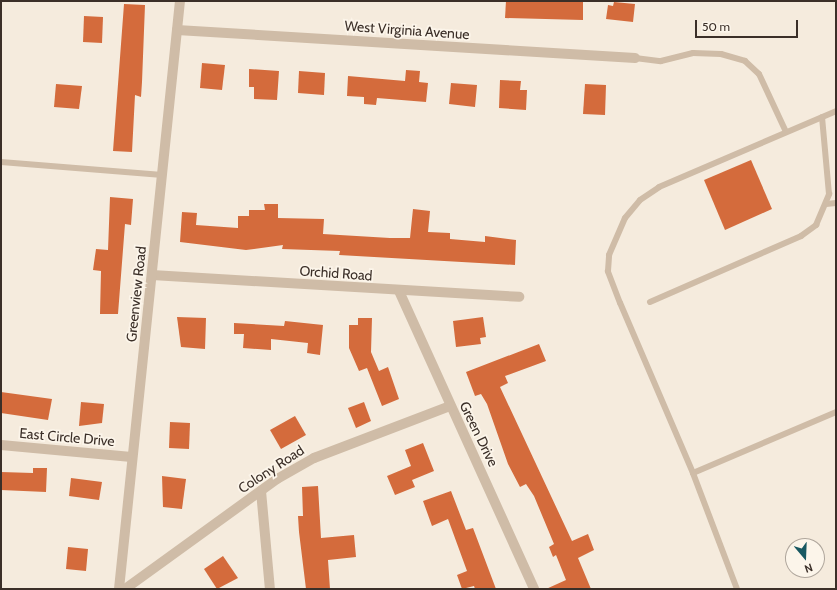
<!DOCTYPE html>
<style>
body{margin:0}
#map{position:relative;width:837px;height:590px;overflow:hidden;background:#f5ebdd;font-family:Cabin,sans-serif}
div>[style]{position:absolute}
.building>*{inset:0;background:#d46b3c}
.lane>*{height:6px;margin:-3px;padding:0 3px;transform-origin:3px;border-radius:3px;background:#cfbca7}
.street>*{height:10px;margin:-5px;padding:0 5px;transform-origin:5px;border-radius:5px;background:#cfbca7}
span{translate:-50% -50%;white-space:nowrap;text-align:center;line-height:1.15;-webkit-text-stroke:3.5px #fcf5ea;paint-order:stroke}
.street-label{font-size:14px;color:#3b2f28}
.frame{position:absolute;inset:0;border:2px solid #3b2f28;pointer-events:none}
.north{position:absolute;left:785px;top:538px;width:40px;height:40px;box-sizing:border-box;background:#fcf5ea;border:1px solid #afa69c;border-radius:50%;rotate:161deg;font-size:11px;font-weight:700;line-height:16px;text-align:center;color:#3b2f28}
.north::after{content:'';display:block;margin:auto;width:14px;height:18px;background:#185861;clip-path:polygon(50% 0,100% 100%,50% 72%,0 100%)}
.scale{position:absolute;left:695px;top:20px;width:103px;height:18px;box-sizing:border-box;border:2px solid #3b2f28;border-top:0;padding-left:5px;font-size:12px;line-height:14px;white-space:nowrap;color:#3b2f28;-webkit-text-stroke:3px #fcf5ea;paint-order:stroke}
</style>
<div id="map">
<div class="building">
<div style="clip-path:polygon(506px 1px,583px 1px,583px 20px,505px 18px)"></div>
<div style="clip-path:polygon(614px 2px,635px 4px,633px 22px,606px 19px,608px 5px,613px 6px)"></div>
<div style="clip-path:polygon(124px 4px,145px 5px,142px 82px,141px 97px,135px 95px,132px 152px,113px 151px)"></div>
<div style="clip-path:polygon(84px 16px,103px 17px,102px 43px,83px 42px)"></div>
<div style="clip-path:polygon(202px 63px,225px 65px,222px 90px,200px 88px)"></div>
<div style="clip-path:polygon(249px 69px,279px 71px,277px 100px,254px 99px,254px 87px,249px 87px)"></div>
<div style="clip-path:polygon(406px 70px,420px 71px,419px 82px,428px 83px,426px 102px,377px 98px,376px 105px,364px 104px,364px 97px,347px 96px,348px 76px,405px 81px)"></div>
<div style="clip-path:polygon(299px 71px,325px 73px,324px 95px,298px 93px)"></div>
<div style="clip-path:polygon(500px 80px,521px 81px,520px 90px,527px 90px,526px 110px,499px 108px)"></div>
<div style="clip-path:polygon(451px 83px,477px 85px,475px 107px,449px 104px)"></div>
<div style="clip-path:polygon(56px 84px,82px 86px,79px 109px,54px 107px)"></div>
<div style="clip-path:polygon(585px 84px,606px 85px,605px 115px,583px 114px)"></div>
<div style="clip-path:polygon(751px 160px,772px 209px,725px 230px,704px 180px)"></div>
<div style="clip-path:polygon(110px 197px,133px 199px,131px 225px,125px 224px,118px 314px,100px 314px,101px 271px,93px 270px,96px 249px,108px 250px)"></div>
<div style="clip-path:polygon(264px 204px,278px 204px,278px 218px,324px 219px,323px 234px,390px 238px,410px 238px,413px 209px,430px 211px,428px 232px,450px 233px,450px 239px,485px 242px,485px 236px,516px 240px,515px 265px,339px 255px,340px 251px,282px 249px,283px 245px,246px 250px,180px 242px,182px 212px,197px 213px,196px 225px,238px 228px,238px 216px,249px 216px,249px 210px,265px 210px)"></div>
<div style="clip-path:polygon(177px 317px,206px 318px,205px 349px,181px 347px)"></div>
<div style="clip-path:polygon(483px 317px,486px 337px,480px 338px,481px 344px,456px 347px,453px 321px)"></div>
<div style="clip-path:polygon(358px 318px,372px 318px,371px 352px,379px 371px,388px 367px,399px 399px,382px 406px,367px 368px,359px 371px,349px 348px,349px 325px,358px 325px)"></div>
<div style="clip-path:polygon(285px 321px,323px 325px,320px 355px,307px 353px,308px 343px,271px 339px,271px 350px,243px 348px,244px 334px,234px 334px,234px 323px,284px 326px)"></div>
<div style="clip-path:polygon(539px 344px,546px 361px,505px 376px,508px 383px,500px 387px,572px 541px,588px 534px,594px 550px,578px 558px,591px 589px,546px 589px,566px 580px,556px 555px,553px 557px,549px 547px,554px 544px,534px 496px,526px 484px,520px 487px,508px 464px,487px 404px,481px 394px,475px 396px,466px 372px)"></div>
<div style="clip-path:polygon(1px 392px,52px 399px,48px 420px,1px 413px)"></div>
<div style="clip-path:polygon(81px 402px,104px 404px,102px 423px,79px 426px)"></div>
<div style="clip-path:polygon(364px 402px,371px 421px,356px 428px,348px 408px)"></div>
<div style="clip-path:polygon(295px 416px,306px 435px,281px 449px,270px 430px)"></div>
<div style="clip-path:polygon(170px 422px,190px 423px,189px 449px,169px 448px)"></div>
<div style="clip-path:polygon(423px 443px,434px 471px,412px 480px,415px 487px,395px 495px,387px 476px,411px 466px,405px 450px)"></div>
<div style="clip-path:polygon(33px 468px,47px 468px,46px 492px,1px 490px,1px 472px,33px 473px)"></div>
<div style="clip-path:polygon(162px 476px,186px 479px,182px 509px,163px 507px)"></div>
<div style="clip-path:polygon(71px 478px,102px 482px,99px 500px,69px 496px)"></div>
<div style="clip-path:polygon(318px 486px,321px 538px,354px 535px,356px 557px,328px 560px,330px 589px,306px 589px,299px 532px,298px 516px,303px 516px,302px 487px)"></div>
<div style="clip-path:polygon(451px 491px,466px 530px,473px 528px,496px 589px,475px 589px,474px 586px,462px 589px,457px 575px,467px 571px,448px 519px,432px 526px,423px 501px)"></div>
<div style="clip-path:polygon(68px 547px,88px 549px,86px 571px,66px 569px)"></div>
<div style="clip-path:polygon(223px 556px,238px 578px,217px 589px,204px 569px)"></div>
</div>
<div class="lane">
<div style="left:635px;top:58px;width:26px;rotate:7deg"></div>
<div style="left:661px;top:61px;width:33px;rotate:-14deg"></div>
<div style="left:693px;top:53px;width:28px;rotate:2deg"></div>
<div style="left:721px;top:54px;width:25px;rotate:16deg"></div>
<div style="left:745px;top:61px;width:19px;rotate:43deg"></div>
<div style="left:759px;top:74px;width:64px;rotate:65deg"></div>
<div style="left:1px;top:162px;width:162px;rotate:4.6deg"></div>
<div style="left:826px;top:204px;width:10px;rotate:-6deg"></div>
<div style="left:650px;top:302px;width:165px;rotate:-23.6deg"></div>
<div style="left:801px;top:236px;width:19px;rotate:-36deg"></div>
<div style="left:816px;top:225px;width:34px;rotate:-67deg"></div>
<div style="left:829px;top:194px;width:77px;rotate:-95.2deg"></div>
<div style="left:693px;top:473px;width:155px;rotate:-23.1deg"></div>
<div style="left:737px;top:589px;width:124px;rotate:-110.8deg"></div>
<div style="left:693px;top:473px;width:185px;rotate:-113.2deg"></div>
<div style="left:620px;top:303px;width:34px;rotate:-111deg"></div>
<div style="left:608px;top:271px;width:16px;rotate:-86deg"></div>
<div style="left:609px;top:255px;width:40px;rotate:-66.6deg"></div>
<div style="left:625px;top:218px;width:23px;rotate:-50deg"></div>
<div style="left:640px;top:200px;width:23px;rotate:-34deg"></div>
<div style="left:659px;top:187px;width:193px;rotate:-23.2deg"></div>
</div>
<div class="street">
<div style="left:177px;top:30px;width:459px;rotate:3.5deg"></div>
<div style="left:152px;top:275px;width:368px;rotate:3.4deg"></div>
<div style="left:399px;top:291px;width:327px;rotate:65.6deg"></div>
<div style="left:1px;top:445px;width:131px;rotate:5.3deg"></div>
<div style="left:261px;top:491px;width:98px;rotate:84.8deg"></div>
<div style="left:119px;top:589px;width:591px;rotate:-84.08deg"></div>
<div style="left:125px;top:589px;width:188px;rotate:-35.9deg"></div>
<div style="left:277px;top:479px;width:43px;rotate:-29.6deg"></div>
<div style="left:314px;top:458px;width:146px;rotate:-20.9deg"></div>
</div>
<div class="street-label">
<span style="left:407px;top:30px;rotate:4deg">West Virginia Avenue</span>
<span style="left:336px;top:273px;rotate:4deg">Orchid Road</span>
<span style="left:136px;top:294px;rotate:-84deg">Greenview Road</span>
<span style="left:479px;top:434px;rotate:64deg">Green Drive</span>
<span style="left:67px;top:437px;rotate:5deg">East Circle Drive</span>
<span style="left:271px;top:469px;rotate:-33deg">Colony Road</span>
</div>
<div class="frame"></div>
<div class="north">N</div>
<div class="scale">50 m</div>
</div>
